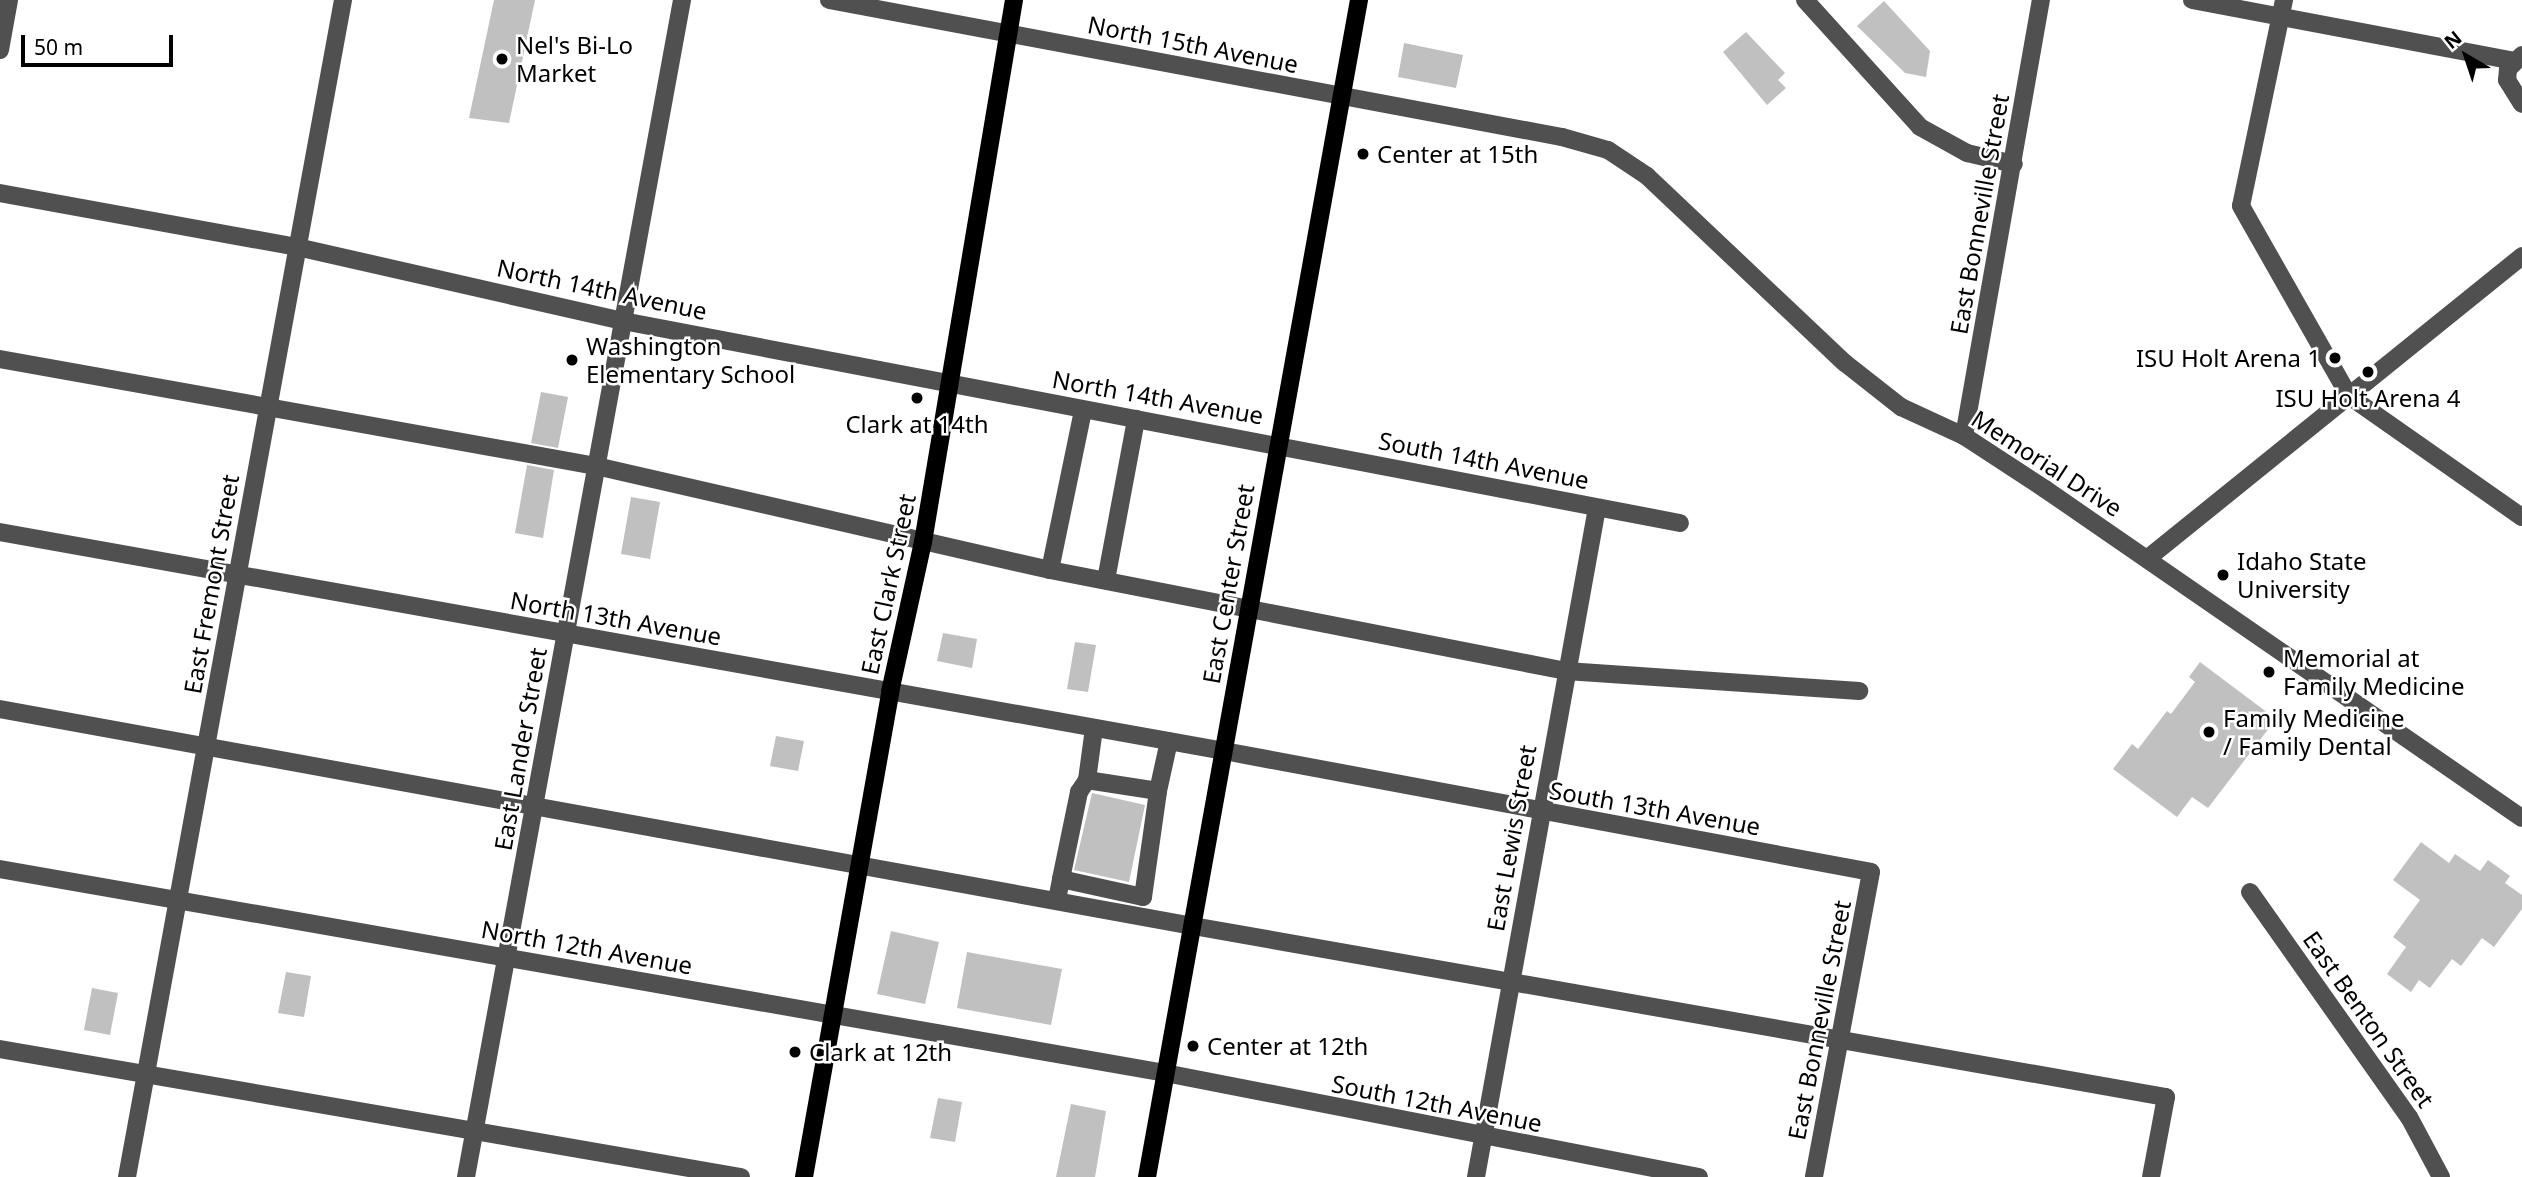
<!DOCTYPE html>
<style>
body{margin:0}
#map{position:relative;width:2522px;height:1177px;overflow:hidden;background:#fff;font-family:"Noto Sans",sans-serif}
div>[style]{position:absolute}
.building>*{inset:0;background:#c0c0c0}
.minor>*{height:18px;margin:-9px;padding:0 9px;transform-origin:9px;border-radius:9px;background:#505050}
.major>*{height:18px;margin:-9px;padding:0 9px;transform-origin:9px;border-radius:9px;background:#000}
.dots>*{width:19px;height:19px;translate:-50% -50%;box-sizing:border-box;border:4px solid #fff;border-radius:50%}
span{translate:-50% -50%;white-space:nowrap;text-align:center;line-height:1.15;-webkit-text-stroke:5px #fff;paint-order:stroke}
.street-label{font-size:24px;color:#000}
.poi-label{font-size:24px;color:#000}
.left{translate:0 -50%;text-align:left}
.right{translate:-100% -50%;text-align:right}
.north{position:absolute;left:2431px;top:21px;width:70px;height:70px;-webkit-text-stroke:5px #fff;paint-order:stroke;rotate:321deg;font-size:19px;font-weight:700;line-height:28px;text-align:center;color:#000}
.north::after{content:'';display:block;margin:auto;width:24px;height:32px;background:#000;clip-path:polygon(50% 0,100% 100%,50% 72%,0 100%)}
.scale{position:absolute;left:21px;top:35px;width:152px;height:32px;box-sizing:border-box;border:4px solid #000;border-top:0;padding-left:9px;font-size:21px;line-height:24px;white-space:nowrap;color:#000;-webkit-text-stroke:5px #fff;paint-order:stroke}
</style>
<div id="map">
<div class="building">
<div style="clip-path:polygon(494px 0,535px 0,509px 123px,469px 118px)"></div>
<div style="clip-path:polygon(1884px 1px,1930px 51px,1926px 77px,1905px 73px,1857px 26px)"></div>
<div style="clip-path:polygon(1746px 32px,1785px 73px,1778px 80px,1786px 88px,1767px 105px,1723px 52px)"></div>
<div style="clip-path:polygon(1404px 43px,1463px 55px,1456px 88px,1398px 77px)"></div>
<div style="clip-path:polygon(541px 392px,568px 397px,558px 448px,531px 443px)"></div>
<div style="clip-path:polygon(527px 465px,554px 470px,543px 538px,515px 533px)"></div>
<div style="clip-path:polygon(631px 497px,660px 502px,650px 559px,621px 554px)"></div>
<div style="clip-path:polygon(943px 633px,977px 639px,972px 668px,937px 661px)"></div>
<div style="clip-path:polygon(1075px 642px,1096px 645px,1088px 692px,1067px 689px)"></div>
<div style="clip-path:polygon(2200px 662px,2276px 719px,2208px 808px,2192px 797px,2177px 817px,2113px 769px,2132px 744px,2138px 749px,2167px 711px,2171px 714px,2195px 682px,2189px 677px)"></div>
<div style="clip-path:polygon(776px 736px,804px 741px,798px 771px,770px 766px)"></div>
<div style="clip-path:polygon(1092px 793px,1145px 805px,1129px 882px,1074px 870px)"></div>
<div style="clip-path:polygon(2421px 842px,2449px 863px,2455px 854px,2480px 871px,2488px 860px,2510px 876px,2505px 883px,2522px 895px,2522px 909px,2494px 947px,2482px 938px,2461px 966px,2452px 959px,2430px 988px,2419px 980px,2411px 992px,2387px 974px,2406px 947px,2393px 937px,2420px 900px,2393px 880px)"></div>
<div style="clip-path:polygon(891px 931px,939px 942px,925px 1004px,877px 994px)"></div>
<div style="clip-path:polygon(967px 952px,1062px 969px,1051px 1025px,957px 1008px)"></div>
<div style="clip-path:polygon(286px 972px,311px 976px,304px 1017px,278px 1013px)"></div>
<div style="clip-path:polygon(92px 988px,118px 993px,110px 1035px,84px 1030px)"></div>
<div style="clip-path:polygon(938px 1098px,962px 1102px,955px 1142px,930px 1138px)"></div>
<div style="clip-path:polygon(1071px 1104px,1106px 1111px,1095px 1177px,1056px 1177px)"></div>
</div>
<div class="minor">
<div style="left:829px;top:0;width:746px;rotate:10.59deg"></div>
<div style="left:1562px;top:137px;width:48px;rotate:15.8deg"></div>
<div style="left:1608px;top:150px;width:47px;rotate:33.7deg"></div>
<div style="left:1647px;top:176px;width:272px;rotate:43.4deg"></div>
<div style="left:1845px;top:363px;width:71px;rotate:38.2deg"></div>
<div style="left:1901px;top:407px;width:69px;rotate:24.7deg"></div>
<div style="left:1964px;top:436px;width:97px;rotate:33.2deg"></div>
<div style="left:2045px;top:489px;width:579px;rotate:34.6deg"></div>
<div style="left:1805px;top:0;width:171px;rotate:47.8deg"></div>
<div style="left:1920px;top:127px;width:54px;rotate:29deg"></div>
<div style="left:1967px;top:153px;width:48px;rotate:13.2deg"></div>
<div style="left:2192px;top:0;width:329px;rotate:10.7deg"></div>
<div style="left:2284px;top:0;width:210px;rotate:101.8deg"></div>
<div style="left:2241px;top:206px;width:219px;rotate:60.4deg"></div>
<div style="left:2349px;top:396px;width:211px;rotate:35deg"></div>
<div style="left:0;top:50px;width:51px;rotate:-79.8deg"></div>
<div style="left:2522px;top:55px;width:20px;rotate:135deg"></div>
<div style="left:2508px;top:69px;width:11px;rotate:95deg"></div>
<div style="left:2507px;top:80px;width:28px;rotate:58deg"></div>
<div style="left:0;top:193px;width:302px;rotate:10.3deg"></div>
<div style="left:297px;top:247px;width:334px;rotate:12.8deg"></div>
<div style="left:623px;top:321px;width:1076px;rotate:10.82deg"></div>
<div style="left:0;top:359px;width:606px;rotate:10.18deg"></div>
<div style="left:596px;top:466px;width:466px;rotate:12.9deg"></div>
<div style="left:1050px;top:570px;width:526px;rotate:11.07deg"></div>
<div style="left:1566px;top:671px;width:294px;rotate:3.9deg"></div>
<div style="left:1964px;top:436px;width:443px;rotate:-80deg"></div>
<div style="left:0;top:532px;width:1243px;rotate:10.14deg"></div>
<div style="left:1224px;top:751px;width:658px;rotate:10.59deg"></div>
<div style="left:1871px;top:872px;width:310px;rotate:100.6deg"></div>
<div style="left:2148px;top:558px;width:481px;rotate:-38.9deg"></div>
<div style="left:1050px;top:570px;width:163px;rotate:-78.3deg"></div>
<div style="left:1106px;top:580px;width:164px;rotate:-79.4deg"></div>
<div style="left:0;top:709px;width:1213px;rotate:10.31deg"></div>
<div style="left:1193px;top:926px;width:988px;rotate:9.97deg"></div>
<div style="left:2166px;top:1097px;width:81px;rotate:100.6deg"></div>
<div style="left:1158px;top:791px;width:51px;rotate:-77.6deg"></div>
<div style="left:0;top:869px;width:1183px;rotate:9.93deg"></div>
<div style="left:1165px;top:1073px;width:544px;rotate:11.02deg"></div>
<div style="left:1061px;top:879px;width:89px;rotate:-78.3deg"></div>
<div style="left:1079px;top:792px;width:14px;rotate:-56deg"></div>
<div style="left:2250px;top:892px;width:276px;rotate:54.8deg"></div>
<div style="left:2409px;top:1117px;width:68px;rotate:61.9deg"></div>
<div style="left:1057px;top:900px;width:21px;rotate:-79deg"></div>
<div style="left:1061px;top:879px;width:84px;rotate:12.4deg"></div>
<div style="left:1143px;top:897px;width:107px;rotate:-81.9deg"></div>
<div style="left:1158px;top:791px;width:72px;rotate:-171.2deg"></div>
<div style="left:1087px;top:780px;width:52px;rotate:-82.3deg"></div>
<div style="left:0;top:1049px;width:752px;rotate:9.8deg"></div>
<div style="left:127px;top:1177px;width:1197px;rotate:-79.6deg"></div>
<div style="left:466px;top:1177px;width:1197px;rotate:-79.6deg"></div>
<div style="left:1476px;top:1177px;width:680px;rotate:-79.75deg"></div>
</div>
<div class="major">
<div style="left:804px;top:1177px;width:493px;rotate:-79.9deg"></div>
<div style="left:890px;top:692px;width:154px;rotate:-77.6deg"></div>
<div style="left:923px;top:542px;width:550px;rotate:-80.47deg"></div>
<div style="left:1147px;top:1177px;width:1196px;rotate:-79.79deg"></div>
</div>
<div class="dots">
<div style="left:502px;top:59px;background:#000"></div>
<div style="left:1363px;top:154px;background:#000"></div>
<div style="left:2335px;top:358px;background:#000"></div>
<div style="left:572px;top:360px;background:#000"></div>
<div style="left:2368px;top:372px;background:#000"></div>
<div style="left:917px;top:398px;background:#000"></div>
<div style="left:2223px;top:575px;background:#000"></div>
<div style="left:2269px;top:672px;background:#000"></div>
<div style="left:2209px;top:732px;background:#000"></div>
<div style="left:1193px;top:1046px;background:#000"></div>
<div style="left:795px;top:1052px;background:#000"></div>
</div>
<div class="street-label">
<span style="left:1193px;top:44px;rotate:11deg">North 15th Avenue</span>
<span style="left:1979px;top:214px;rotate:-80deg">East Bonneville Street</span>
<span style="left:602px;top:289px;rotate:12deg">North 14th Avenue</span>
<span style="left:1158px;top:397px;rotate:10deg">North 14th Avenue</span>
<span style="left:1484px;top:460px;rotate:11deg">South 14th Avenue</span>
<span style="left:2047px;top:463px;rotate:33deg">Memorial Drive</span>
<span style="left:211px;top:584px;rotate:-80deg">East Fremont Street</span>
<span style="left:888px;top:584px;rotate:-78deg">East Clark Street</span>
<span style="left:1228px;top:584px;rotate:-80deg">East Center Street</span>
<span style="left:616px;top:618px;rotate:10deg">North 13th Avenue</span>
<span style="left:520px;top:749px;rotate:-80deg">East Lander Street</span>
<span style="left:1655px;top:808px;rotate:10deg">South 13th Avenue</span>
<span style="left:1511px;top:838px;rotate:-80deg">East Lewis Street</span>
<span style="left:587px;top:947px;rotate:10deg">North 12th Avenue</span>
<span style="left:2369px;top:1019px;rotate:55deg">East Benton Street</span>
<span style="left:1819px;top:1020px;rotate:-79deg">East Bonneville Street</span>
<span style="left:1437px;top:1103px;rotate:11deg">South 12th Avenue</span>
</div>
<div class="poi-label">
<span class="left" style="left:516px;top:59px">Nel's Bi-Lo<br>Market</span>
<span class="left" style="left:1377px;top:154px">Center at 15th</span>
<span class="left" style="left:586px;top:360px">Washington<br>Elementary School</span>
<span class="right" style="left:2321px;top:358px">ISU Holt Arena 1</span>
<span style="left:2368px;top:398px">ISU Holt Arena 4</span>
<span style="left:917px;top:424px">Clark at 14th</span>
<span class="left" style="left:2237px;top:575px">Idaho State<br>University</span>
<span class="left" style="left:2283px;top:672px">Memorial at<br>Family Medicine</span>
<span class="left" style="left:2223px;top:732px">Family Medicine<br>/ Family Dental</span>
<span class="left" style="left:1207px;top:1046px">Center at 12th</span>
<span class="left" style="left:809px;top:1052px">Clark at 12th</span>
</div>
<div class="north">N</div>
<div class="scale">50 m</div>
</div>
